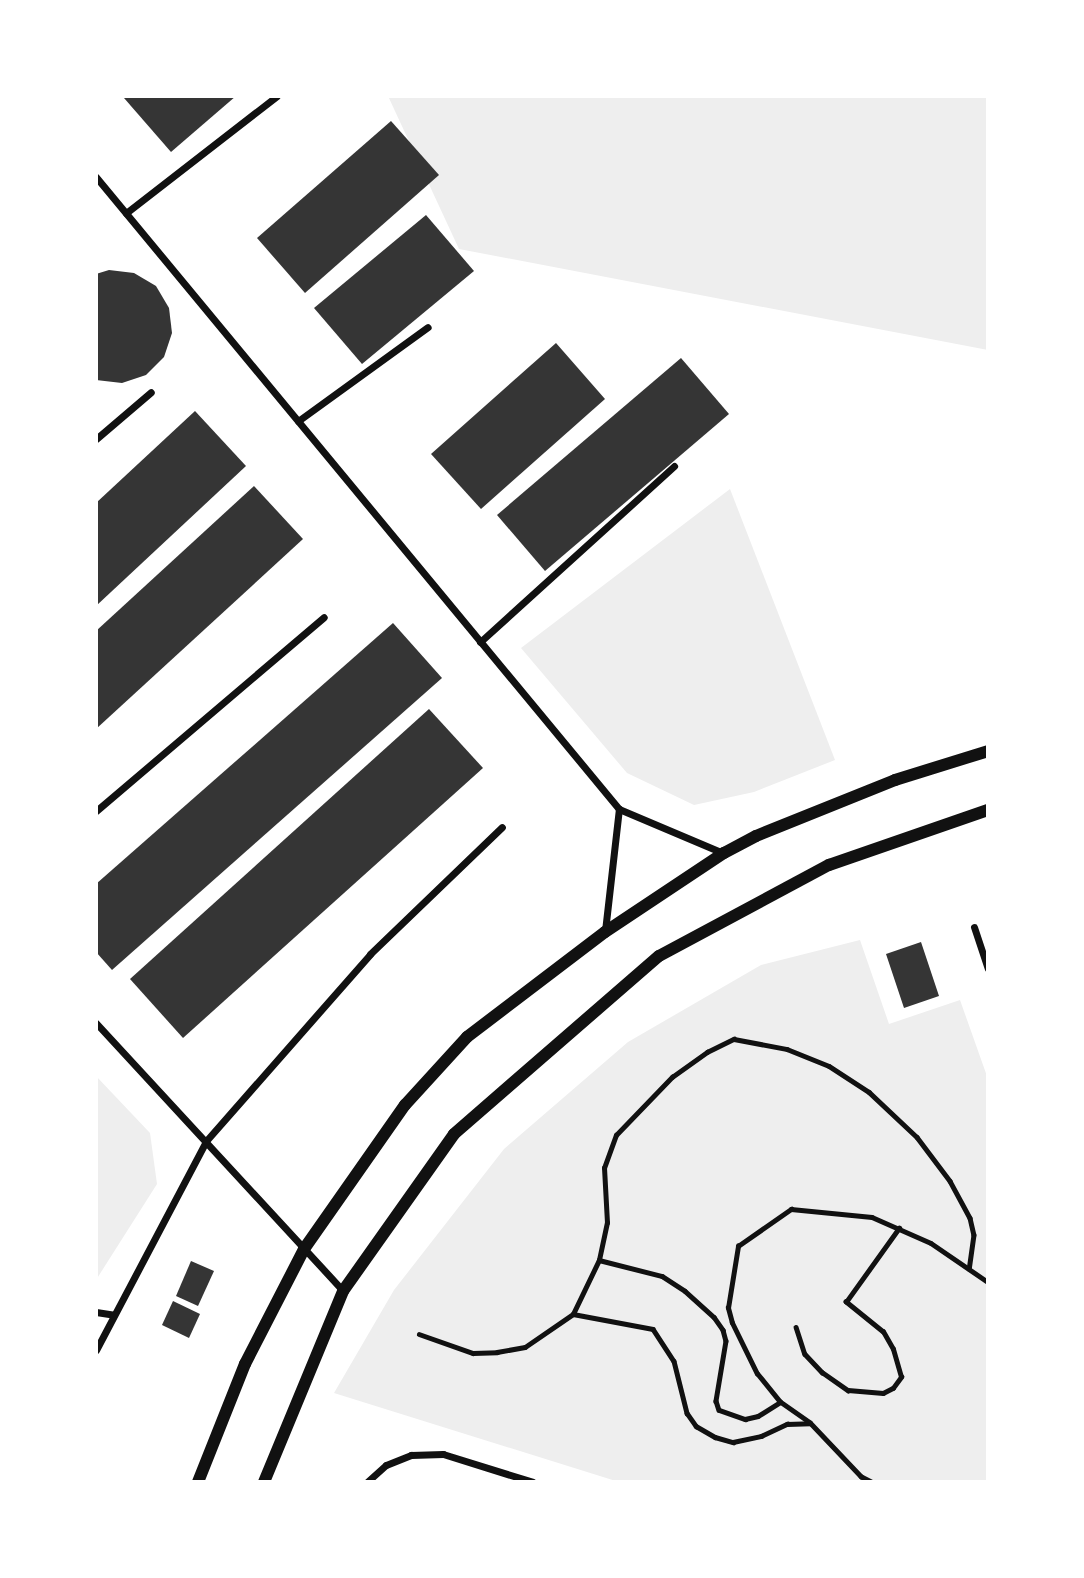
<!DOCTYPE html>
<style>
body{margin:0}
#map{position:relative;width:1084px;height:1578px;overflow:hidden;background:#fff;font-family:"Source Serif 4",serif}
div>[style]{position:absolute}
.green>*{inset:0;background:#eee}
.building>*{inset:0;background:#353535}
.path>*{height:4.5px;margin:-2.25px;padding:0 2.25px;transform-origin:2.25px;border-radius:2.25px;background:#111}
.minor>*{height:7px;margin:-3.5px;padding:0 3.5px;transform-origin:3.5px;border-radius:3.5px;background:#111}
.tertiary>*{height:12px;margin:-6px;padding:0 6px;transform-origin:6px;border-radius:6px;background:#111}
span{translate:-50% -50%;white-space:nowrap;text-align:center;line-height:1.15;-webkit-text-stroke:7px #fff;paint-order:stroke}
.frame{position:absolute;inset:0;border:98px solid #fff;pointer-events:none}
</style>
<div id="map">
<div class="green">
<div style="clip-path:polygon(388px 96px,988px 96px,988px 350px,459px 249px)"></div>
<div style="clip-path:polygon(730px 489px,835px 760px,754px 792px,694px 805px,627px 773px,521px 648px)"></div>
<div style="clip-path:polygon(860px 940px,889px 1024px,960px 1000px,988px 1079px,988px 1482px,619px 1482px,334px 1393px,394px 1290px,504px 1149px,628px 1042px,761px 965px)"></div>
<div style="clip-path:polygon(96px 1076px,150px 1133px,157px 1184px,96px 1280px)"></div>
</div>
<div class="building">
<div style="clip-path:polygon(126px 96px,236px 96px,171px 152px,124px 98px)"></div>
<div style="clip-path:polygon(391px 121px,439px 175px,305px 293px,257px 238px)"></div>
<div style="clip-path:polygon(426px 215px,474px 271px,362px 364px,314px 308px)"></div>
<div style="clip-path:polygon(109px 270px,134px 273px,156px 286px,169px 308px,172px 333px,164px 357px,146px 375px,122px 383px,96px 380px,96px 274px)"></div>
<div style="clip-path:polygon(556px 343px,605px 399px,481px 509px,431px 454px)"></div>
<div style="clip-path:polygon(681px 358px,729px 414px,545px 571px,497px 515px)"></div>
<div style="clip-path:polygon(195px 411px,246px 466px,96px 606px,96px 503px)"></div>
<div style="clip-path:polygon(254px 486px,303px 539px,96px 729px,96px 631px)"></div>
<div style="clip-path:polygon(393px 623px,442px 678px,112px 970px,96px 952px,96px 884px)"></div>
<div style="clip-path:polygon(429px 709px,483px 768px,183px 1038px,130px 979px)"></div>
<div style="clip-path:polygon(921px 942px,939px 996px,904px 1008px,886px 954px)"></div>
<div style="clip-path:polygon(191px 1261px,214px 1271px,198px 1306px,176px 1296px)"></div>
<div style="clip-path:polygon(173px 1301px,200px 1314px,189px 1338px,162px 1325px)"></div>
</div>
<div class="path">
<div style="left:599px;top:1260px;width:65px;rotate:14.3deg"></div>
<div style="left:662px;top:1276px;width:27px;rotate:33deg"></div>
<div style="left:685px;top:1291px;width:39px;rotate:42deg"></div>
<div style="left:714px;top:1317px;width:16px;rotate:55deg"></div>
<div style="left:723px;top:1330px;width:11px;rotate:75deg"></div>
<div style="left:726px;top:1341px;width:61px;rotate:99.5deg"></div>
<div style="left:716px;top:1401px;width:9px;rotate:72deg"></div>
<div style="left:719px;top:1410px;width:28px;rotate:19deg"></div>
<div style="left:745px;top:1419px;width:13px;rotate:-13deg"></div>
<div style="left:758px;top:1416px;width:26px;rotate:-32deg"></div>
<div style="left:573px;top:1314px;width:81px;rotate:10.6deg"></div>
<div style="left:653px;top:1329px;width:38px;rotate:57deg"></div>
<div style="left:674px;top:1361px;width:54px;rotate:76deg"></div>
<div style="left:687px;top:1413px;width:16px;rotate:55deg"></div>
<div style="left:696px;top:1426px;width:22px;rotate:30deg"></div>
<div style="left:715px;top:1437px;width:19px;rotate:16deg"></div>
<div style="left:733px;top:1442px;width:29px;rotate:-12deg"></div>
<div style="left:761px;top:1436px;width:29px;rotate:-25deg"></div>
<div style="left:787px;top:1424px;width:23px;rotate:-2deg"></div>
<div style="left:796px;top:1327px;width:28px;rotate:72deg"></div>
<div style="left:805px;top:1354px;width:25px;rotate:47deg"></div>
<div style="left:822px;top:1372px;width:32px;rotate:35deg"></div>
<div style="left:848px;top:1390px;width:35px;rotate:5deg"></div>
<div style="left:883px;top:1393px;width:11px;rotate:-27deg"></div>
<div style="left:893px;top:1388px;width:14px;rotate:-54deg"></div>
<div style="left:901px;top:1377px;width:29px;rotate:-106deg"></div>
<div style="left:893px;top:1349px;width:20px;rotate:-120deg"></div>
<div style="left:883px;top:1332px;width:48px;rotate:-141deg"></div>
<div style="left:846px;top:1302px;width:91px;rotate:-54.4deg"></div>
<div style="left:419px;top:1334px;width:57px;rotate:19.4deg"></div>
<div style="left:473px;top:1353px;width:24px;rotate:-2deg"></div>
<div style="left:497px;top:1352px;width:28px;rotate:-10deg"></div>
<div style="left:525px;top:1347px;width:58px;rotate:-34.5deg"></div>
<div style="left:573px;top:1314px;width:60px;rotate:-64.3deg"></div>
<div style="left:599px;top:1260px;width:38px;rotate:-78deg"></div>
<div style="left:607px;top:1223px;width:55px;rotate:-93.1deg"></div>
<div style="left:604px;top:1168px;width:35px;rotate:-70deg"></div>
<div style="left:616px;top:1135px;width:81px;rotate:-46deg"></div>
<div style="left:672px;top:1077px;width:43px;rotate:-35.5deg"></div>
<div style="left:707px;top:1052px;width:30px;rotate:-26deg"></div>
<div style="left:734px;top:1039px;width:54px;rotate:10.7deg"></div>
<div style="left:787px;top:1049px;width:45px;rotate:22deg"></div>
<div style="left:829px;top:1066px;width:48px;rotate:33deg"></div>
<div style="left:869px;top:1092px;width:66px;rotate:43.2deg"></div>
<div style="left:917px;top:1137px;width:55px;rotate:53.1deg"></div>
<div style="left:950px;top:1181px;width:42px;rotate:61.6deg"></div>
<div style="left:970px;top:1218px;width:17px;rotate:77deg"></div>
<div style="left:974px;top:1235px;width:34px;rotate:98deg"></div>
<div style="left:871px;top:1482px;width:11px;rotate:-153deg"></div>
<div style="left:861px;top:1477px;width:74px;rotate:-133.4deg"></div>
<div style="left:810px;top:1423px;width:37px;rotate:-145deg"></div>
<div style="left:780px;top:1402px;width:36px;rotate:-129deg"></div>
<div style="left:757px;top:1374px;width:57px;rotate:-116.1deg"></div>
<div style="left:732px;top:1323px;width:16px;rotate:-105deg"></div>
<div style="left:728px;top:1308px;width:63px;rotate:-80.8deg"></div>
<div style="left:738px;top:1246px;width:65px;rotate:-34.9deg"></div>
<div style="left:791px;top:1209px;width:81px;rotate:5.6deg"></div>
<div style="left:872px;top:1217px;width:64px;rotate:23.8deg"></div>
<div style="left:931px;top:1243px;width:69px;rotate:34.4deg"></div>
</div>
<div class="minor">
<div style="left:96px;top:177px;width:820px;rotate:50.39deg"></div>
<div style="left:619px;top:809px;width:113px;rotate:22.9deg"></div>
<div style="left:126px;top:213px;width:191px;rotate:-37.8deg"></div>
<div style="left:298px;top:421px;width:160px;rotate:-35.9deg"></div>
<div style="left:96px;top:439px;width:72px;rotate:-40.5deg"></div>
<div style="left:480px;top:642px;width:262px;rotate:-42.2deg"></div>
<div style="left:96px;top:811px;width:299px;rotate:-40.4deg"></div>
<div style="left:974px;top:927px;width:44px;rotate:71.6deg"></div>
<div style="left:605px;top:931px;width:123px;rotate:-83.5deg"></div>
<div style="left:96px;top:1023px;width:364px;rotate:47.3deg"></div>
<div style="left:96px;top:1312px;width:18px;rotate:9deg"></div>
<div style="left:96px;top:1350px;width:236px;rotate:-62.2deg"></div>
<div style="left:206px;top:1141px;width:249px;rotate:-48.7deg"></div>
<div style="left:370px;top:954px;width:183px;rotate:-43.9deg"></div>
<div style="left:367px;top:1482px;width:25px;rotate:-42deg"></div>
<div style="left:386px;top:1465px;width:27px;rotate:-22deg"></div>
<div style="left:411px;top:1455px;width:32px;rotate:-2deg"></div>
<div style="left:443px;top:1454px;width:94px;rotate:17.3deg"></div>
</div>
<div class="tertiary">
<div style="left:198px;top:1482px;width:127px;rotate:-68.3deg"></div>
<div style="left:245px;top:1364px;width:129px;rotate:-62.8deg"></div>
<div style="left:304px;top:1249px;width:176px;rotate:-55deg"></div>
<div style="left:405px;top:1105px;width:92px;rotate:-47.6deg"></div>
<div style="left:467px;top:1037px;width:173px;rotate:-37.3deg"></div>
<div style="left:605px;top:932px;width:143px;rotate:-33.6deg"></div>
<div style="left:724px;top:853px;width:36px;rotate:-28deg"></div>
<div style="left:756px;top:836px;width:150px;rotate:-21.9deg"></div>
<div style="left:895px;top:780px;width:97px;rotate:-17.3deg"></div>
<div style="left:264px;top:1482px;width:207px;rotate:-67.5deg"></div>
<div style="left:343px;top:1291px;width:192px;rotate:-54.7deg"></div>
<div style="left:454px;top:1134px;width:271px;rotate:-41deg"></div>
<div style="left:659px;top:956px;width:193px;rotate:-28.2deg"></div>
<div style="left:829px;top:865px;width:168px;rotate:-19.1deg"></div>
</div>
<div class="frame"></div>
</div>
